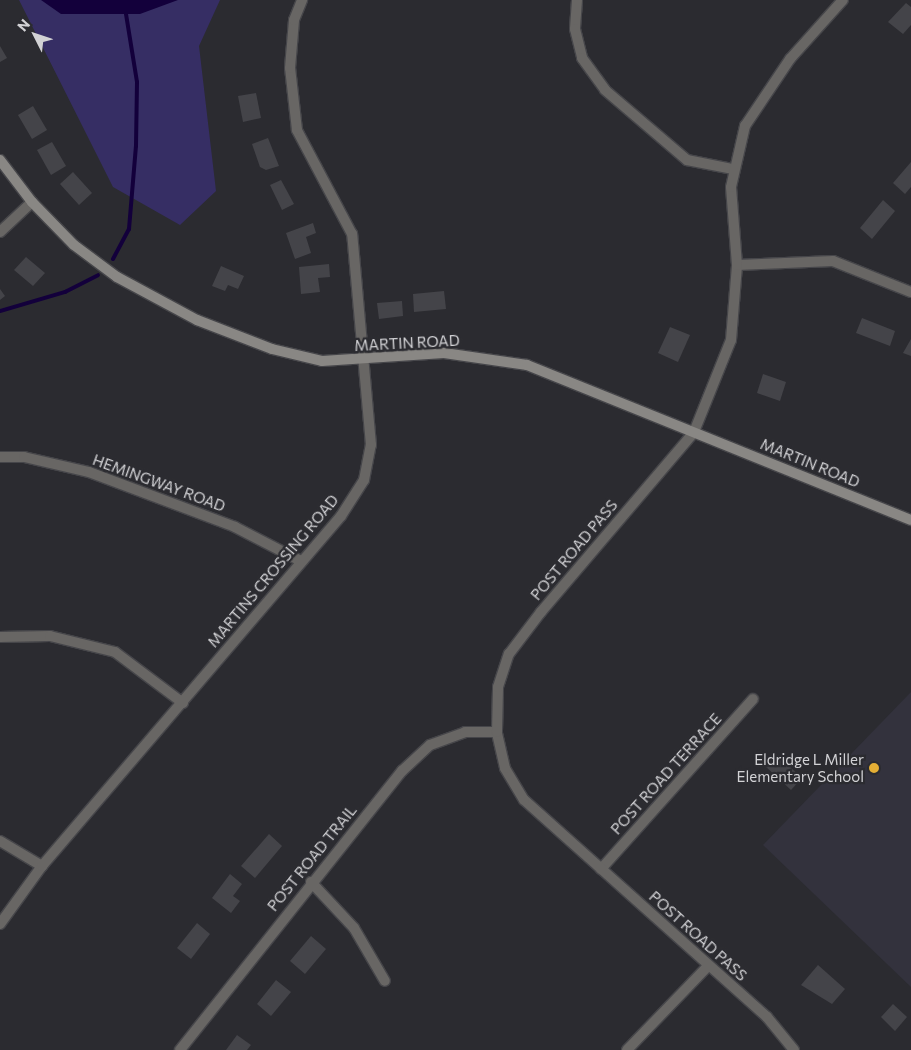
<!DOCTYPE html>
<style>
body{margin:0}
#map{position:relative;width:911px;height:1050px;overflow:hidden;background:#2b2b30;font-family:Commissioner,sans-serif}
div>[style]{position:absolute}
.built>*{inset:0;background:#33323d}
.green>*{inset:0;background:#362e64}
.water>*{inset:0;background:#13003b}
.stream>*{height:4px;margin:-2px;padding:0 2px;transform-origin:2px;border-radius:2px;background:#13003b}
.building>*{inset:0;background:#444449}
.roads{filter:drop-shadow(1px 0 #46464a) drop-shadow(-1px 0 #46464a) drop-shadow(0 1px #46464a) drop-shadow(0 -1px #46464a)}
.street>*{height:10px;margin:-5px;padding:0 5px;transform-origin:5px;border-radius:5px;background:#686664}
.secondary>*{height:10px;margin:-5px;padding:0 5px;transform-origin:5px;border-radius:5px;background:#898784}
.dots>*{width:14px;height:14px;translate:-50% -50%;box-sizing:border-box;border:2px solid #2b2b30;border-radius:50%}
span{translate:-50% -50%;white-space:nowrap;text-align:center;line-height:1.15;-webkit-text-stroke:4.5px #2b2b30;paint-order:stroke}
.street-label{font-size:15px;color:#d2d2d5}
.poi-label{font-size:15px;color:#d2d2d5}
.right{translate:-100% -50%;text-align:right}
.north{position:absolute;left:10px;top:10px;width:50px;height:50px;-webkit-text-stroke:4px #2b2b30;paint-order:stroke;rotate:311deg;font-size:14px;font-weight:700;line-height:20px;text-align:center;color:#d2d2d5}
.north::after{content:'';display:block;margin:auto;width:18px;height:22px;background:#d2d2d5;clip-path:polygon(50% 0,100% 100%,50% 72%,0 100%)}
</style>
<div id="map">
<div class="built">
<div style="clip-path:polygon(911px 692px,911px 987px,763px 845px)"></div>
</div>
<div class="green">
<div style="clip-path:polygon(19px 0,220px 0,199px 46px,216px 191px,180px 225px,113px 187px)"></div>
</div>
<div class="water">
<div style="clip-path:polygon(41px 0,178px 0,140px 14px,61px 14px)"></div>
</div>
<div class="stream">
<div style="left:113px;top:259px;width:34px;rotate:-62deg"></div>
<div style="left:129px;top:229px;width:83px;rotate:-85.2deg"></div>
<div style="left:136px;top:146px;width:64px;rotate:-89.1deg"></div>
<div style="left:137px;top:82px;width:69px;rotate:-99.2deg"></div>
<div style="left:0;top:311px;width:68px;rotate:-16.3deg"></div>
<div style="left:65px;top:292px;width:37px;rotate:-27deg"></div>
</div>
<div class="building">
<div style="clip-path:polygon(906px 3px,911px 7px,911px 25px,903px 34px,888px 22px)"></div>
<div style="clip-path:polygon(0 46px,7px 58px,0 62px)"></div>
<div style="clip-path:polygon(256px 93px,261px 118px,243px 122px,238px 96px)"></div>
<div style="clip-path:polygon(33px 106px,47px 130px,32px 139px,18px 115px)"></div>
<div style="clip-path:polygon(268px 138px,279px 166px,266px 170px,260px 167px,252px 144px)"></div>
<div style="clip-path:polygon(52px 142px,66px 166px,51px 175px,37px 150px)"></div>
<div style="clip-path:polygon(911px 162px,911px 187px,905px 194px,893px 183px)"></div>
<div style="clip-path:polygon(73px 172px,92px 193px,79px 205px,60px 184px)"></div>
<div style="clip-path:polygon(281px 180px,294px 204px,282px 210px,270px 185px)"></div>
<div style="clip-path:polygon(883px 200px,895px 211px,872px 239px,860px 228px)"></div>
<div style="clip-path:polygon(313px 223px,316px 233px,306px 237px,311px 253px,295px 259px,286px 233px)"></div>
<div style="clip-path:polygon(26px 257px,45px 273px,33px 286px,14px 270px)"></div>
<div style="clip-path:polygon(329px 264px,330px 277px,318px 278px,320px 292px,301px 294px,299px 267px)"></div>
<div style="clip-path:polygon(221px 266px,244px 276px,238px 289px,228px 285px,225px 291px,212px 286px)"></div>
<div style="clip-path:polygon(0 289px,5px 296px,0 300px)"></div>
<div style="clip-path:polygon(444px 291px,446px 309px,414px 312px,413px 294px)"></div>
<div style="clip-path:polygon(402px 301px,403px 316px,379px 319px,377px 303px)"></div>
<div style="clip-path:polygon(862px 318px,895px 331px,890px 346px,856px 333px)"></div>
<div style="clip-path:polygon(670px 327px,690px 335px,678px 362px,658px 353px)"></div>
<div style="clip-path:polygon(911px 339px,911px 356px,903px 353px)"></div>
<div style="clip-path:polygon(763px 374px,786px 382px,780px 401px,757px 393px)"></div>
<div style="clip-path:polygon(776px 754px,802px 778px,791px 790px,765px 766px)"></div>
<div style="clip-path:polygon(269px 834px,282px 846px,255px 878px,241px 866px)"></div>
<div style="clip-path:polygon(230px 874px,242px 884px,233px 896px,240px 901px,231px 913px,212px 898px)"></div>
<div style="clip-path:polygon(197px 923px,210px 934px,191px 959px,177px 948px)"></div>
<div style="clip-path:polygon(311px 936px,326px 949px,305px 974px,290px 961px)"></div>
<div style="clip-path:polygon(818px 965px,845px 989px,832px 1004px,801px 985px)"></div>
<div style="clip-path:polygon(276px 980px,291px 992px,271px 1016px,257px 1004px)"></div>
<div style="clip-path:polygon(893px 1004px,907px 1017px,895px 1031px,881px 1017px)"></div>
<div style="clip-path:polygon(237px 1035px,251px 1045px,247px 1050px,226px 1050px)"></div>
</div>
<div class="roads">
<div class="street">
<div style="left:577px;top:0;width:29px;rotate:94deg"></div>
<div style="left:575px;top:29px;width:30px;rotate:76deg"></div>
<div style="left:582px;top:58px;width:39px;rotate:54deg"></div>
<div style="left:605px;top:90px;width:108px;rotate:40.5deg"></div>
<div style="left:687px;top:160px;width:47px;rotate:11.1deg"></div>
<div style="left:0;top:232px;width:44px;rotate:-43.2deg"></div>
<div style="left:737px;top:265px;width:96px;rotate:-2.4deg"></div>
<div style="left:833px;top:261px;width:84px;rotate:21.7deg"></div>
<div style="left:0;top:457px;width:24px"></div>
<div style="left:24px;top:457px;width:67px;rotate:13deg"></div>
<div style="left:89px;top:472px;width:156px;rotate:20.6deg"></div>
<div style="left:235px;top:527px;width:74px;rotate:27.3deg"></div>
<div style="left:0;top:637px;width:50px;rotate:-1.1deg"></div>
<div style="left:50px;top:636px;width:67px;rotate:13.8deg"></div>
<div style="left:115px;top:652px;width:85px;rotate:36.9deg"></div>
<div style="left:0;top:841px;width:49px;rotate:30.8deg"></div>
<div style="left:601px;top:869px;width:228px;rotate:-48.2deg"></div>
<div style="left:311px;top:882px;width:63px;rotate:46.9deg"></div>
<div style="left:354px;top:928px;width:61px;rotate:59.7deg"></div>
<div style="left:0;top:924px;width:72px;rotate:-54.1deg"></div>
<div style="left:42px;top:866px;width:460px;rotate:-49.5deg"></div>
<div style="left:341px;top:516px;width:43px;rotate:-57.4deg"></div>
<div style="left:364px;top:480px;width:36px;rotate:-79deg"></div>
<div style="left:371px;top:445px;width:212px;rotate:-95.1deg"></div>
<div style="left:352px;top:234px;width:118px;rotate:-117.9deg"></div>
<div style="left:297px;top:130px;width:62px;rotate:-96.4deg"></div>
<div style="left:290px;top:68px;width:48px;rotate:-85.2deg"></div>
<div style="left:294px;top:20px;width:22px;rotate:-68deg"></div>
<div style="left:180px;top:1050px;width:357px;rotate:-51.5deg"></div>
<div style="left:402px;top:771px;width:38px;rotate:-43deg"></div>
<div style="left:430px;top:745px;width:37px;rotate:-20deg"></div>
<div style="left:465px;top:732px;width:32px"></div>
<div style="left:627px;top:1050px;width:117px;rotate:-46deg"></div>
<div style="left:794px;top:1050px;width:43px;rotate:-129.3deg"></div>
<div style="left:767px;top:1017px;width:326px;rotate:-138.2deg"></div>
<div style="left:524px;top:800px;width:37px;rotate:-121deg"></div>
<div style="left:505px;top:768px;width:37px;rotate:-103deg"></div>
<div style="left:497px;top:732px;width:45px;rotate:-88.7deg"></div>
<div style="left:498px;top:687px;width:35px;rotate:-72deg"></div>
<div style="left:509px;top:654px;width:53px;rotate:-52.7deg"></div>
<div style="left:541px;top:612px;width:236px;rotate:-49.6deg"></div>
<div style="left:694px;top:432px;width:99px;rotate:-68.1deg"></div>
<div style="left:731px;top:340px;width:75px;rotate:-85.4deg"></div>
<div style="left:737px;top:265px;width:78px;rotate:-94.4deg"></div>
<div style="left:731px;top:187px;width:63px;rotate:-77.1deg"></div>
<div style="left:745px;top:126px;width:81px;rotate:-56.1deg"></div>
<div style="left:790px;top:59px;width:79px;rotate:-48.1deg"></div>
</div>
<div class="secondary">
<div style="left:0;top:160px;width:53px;rotate:52.7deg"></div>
<div style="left:32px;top:202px;width:60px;rotate:45.7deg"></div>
<div style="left:74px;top:245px;width:54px;rotate:36.7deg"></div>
<div style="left:117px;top:277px;width:91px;rotate:28.3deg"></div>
<div style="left:197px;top:320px;width:80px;rotate:21.1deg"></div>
<div style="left:272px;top:349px;width:51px;rotate:13.5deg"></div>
<div style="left:322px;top:361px;width:122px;rotate:-3.8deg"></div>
<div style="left:444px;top:353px;width:84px;rotate:8.2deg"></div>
<div style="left:527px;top:365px;width:414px;rotate:22deg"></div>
</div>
</div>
<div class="dots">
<div style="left:874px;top:768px;background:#e4ae35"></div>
</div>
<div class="street-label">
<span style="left:407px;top:343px;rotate:-3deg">MARTIN ROAD</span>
<span style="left:810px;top:463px;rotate:22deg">MARTIN ROAD</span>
<span style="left:159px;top:483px;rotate:20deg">HEMINGWAY ROAD</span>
<span style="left:574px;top:550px;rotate:-50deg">POST ROAD PASS</span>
<span style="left:273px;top:571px;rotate:-50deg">MARTINS CROSSING ROAD</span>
<span style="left:666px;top:774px;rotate:-48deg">POST ROAD TERRACE</span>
<span style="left:312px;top:858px;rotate:-51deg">POST ROAD TRAIL</span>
<span style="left:698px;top:936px;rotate:42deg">POST ROAD PASS</span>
</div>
<div class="poi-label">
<span class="right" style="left:864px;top:768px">Eldridge L Miller<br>Elementary School</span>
</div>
<div class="north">N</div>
</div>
